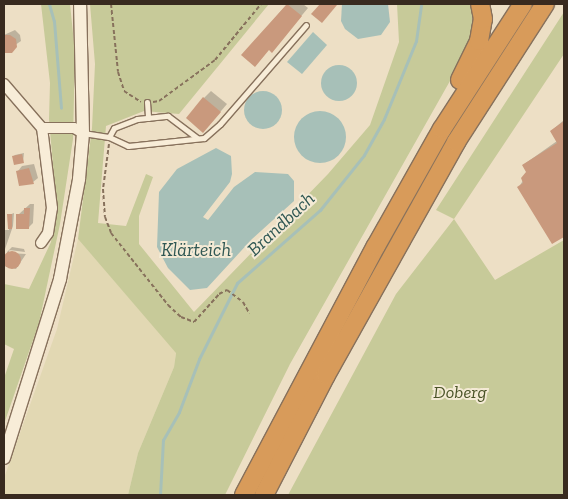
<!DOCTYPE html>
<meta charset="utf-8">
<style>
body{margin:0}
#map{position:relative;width:568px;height:499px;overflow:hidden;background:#eddfc5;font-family:"Zilla Slab",serif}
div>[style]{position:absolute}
.farmland>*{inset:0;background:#e2d8b3}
.green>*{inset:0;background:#c7ca99}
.water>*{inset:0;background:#a7c0b8}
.round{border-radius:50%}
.shadow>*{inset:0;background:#0003}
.stream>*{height:3px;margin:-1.5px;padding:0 1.5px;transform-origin:1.5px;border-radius:1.5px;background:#a7c0b8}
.building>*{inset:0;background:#c9997d}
.path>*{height:2px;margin-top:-1px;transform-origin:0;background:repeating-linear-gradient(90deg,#87715c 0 4px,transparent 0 6.5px)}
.roads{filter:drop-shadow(1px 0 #87715c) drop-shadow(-1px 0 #87715c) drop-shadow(0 1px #87715c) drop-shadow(0 -1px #87715c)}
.service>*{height:5px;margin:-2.5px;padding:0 2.5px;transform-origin:2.5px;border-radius:2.5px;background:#f8edd8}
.minor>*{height:10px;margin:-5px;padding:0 5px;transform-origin:5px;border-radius:5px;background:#f8edd8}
.tertiary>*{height:12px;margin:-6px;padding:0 6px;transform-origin:6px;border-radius:6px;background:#f8edd8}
.motorway>*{height:18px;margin:-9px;padding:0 9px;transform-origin:9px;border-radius:9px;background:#d89b5a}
span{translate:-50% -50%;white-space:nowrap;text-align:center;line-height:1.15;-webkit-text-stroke:4px #f4ead5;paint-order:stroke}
.park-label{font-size:18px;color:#4a5327;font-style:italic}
.water-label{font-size:19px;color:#2f5753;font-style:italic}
.frame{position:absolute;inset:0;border:5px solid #382a1f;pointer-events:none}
</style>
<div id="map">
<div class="farmland">
<div style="clip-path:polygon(78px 239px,176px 352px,174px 367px,138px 453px,128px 495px,4px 495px,4px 478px,57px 329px)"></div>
</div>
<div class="green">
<div style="clip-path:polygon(41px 4px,70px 4px,75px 53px,73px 139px,60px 224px,39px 323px,4px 424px,4px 378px,14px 349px,4px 344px,4px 284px,29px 289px,51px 242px,56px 200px,49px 119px,50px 83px)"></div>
<div style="clip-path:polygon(90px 4px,269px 4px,179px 114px,144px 111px,106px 126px,98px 223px,126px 226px,146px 174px,153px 177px,139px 216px,139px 244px,194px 312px,328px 174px,370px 125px,399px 42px,397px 4px,472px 4px,472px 42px,290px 364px,225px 495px,128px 495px,138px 453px,174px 367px,176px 353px,78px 239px,92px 128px,95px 64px)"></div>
<div style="clip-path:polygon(564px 12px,564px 54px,454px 219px,495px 280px,564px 240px,564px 495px,288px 495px,396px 294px,454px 219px,436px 210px)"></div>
</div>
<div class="water">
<div style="clip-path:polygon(342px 4px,388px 4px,390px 22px,381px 35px,358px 39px,345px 29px,341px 21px)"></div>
<div style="clip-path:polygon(313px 32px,327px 45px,302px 74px,287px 62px)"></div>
<div class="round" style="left:321px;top:65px;width:36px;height:36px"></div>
<div class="round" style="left:244px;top:91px;width:38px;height:38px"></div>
<div class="round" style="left:294px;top:111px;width:52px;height:52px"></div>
<div style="clip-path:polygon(216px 148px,231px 156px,232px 174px,230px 182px,203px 217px,208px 220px,234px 187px,255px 172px,288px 174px,294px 181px,294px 201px,252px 239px,207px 288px,190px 290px,168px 268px,157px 247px,159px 192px,177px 169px)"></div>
</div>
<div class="shadow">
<div style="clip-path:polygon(287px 4px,303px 4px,308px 8px,272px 51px,270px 49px,243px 55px)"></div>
<div style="clip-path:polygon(15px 30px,20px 35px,21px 41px,5px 52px,4px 35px)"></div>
<div style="clip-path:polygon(211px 91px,227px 104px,210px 124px,204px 98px)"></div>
<div style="clip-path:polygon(564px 120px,564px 235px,553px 242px,519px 187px,528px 172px,523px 165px,557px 141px,551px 131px)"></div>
<div style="clip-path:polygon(24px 153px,23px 162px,13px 157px,15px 155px)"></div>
<div style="clip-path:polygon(34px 164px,38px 178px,33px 182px,18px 171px,22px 166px)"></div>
<div style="clip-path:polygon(30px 204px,34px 204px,33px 223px,28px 228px,18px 215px)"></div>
<div style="clip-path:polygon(14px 213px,13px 226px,4px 252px,4px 230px,9px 230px,9px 215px)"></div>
<div style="clip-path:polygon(12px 247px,24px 249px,25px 252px,9px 250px,9px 253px,26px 254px,16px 269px,4px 266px,7px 252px)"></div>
</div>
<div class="stream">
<div style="left:49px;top:4px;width:18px;rotate:74deg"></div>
<div style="left:54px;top:21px;width:87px;rotate:85.4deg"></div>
<div style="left:160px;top:495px;width:55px;rotate:-86.9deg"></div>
<div style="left:163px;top:440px;width:32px;rotate:-60deg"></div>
<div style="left:179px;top:412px;width:57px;rotate:-69.3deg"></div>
<div style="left:199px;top:359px;width:85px;rotate:-63.4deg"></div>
<div style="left:237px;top:283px;width:111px;rotate:-41.3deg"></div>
<div style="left:320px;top:210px;width:70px;rotate:-51.3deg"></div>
<div style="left:364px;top:155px;width:41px;rotate:-60.9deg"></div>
<div style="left:384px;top:119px;width:84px;rotate:-67.7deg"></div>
<div style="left:416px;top:41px;width:37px;rotate:-82deg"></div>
</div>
<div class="building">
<div style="clip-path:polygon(287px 4px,302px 16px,272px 53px,269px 50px,255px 67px,241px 55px)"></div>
<div style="clip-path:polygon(320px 4px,337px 5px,322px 23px,311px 14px)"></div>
<div style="clip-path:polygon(4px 35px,10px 35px,16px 39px,17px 47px,12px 53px,4px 53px)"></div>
<div style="clip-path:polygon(203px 97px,221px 112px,203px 133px,186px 118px)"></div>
<div style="clip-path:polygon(564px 121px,564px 237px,552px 244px,517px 187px,523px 183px,521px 178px,526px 172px,522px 165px,557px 143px,550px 131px)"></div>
<div style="clip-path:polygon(22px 154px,24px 163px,14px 165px,12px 156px)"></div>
<div style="clip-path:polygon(29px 168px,34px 184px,19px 186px,16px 171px)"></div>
<div style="clip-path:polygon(24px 208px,30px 208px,29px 229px,16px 229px,16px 214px,24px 214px)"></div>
<div style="clip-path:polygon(7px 214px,12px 214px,12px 229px,8px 229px)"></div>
<div class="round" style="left:3px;top:251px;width:18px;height:18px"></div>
</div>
<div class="path">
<div style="left:111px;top:4px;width:68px;rotate:84.1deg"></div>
<div style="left:118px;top:72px;width:20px;rotate:72deg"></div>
<div style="left:124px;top:91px;width:20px;rotate:33deg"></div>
<div style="left:153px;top:102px;width:6px;rotate:-9deg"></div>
<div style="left:159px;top:101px;width:69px;rotate:-36.2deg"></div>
<div style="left:215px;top:60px;width:72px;rotate:-50.6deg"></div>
<div style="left:109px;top:144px;width:45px;rotate:97.6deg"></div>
<div style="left:103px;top:189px;width:28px;rotate:86deg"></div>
<div style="left:105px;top:217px;width:17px;rotate:69deg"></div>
<div style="left:111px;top:233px;width:92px;rotate:51.6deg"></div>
<div style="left:168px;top:305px;width:18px;rotate:43deg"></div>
<div style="left:181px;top:317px;width:14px;rotate:21deg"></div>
<div style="left:194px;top:322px;width:38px;rotate:-48deg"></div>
<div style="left:219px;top:294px;width:9px;rotate:-27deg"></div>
<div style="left:227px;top:290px;width:20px;rotate:37deg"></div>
<div style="left:243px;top:302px;width:13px;rotate:61deg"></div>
</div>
<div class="roads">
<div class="service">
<div style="left:147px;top:102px;width:16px;rotate:86deg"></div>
<div style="left:83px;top:133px;width:26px;rotate:9deg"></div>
<div style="left:109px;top:137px;width:21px;rotate:25deg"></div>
<div style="left:128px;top:146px;width:76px;rotate:-6deg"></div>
<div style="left:204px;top:138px;width:21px;rotate:-41deg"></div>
<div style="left:220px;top:124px;width:131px;rotate:-49deg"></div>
<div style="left:109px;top:137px;width:10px;rotate:-61deg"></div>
<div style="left:114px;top:128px;width:25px;rotate:-21deg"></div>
<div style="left:137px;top:119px;width:31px;rotate:-6deg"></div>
<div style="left:168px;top:116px;width:36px;rotate:37deg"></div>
</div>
<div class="minor">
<div style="left:4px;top:84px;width:58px;rotate:49.2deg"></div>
<div style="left:42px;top:128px;width:32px"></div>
<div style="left:74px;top:128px;width:10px;rotate:29deg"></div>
<div style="left:41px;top:243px;width:12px;rotate:-55deg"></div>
<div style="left:48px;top:233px;width:25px;rotate:-81deg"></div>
<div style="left:52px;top:208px;width:81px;rotate:-97.1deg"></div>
</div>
<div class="tertiary">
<div style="left:4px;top:458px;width:188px;rotate:-72.6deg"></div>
<div style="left:60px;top:279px;width:102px;rotate:-79.2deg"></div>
<div style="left:79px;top:179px;width:46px;rotate:-85deg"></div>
<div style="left:83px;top:133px;width:129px;rotate:-91.3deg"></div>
</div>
<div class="motorway">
<div style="left:460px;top:80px;width:43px;rotate:-64deg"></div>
<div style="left:479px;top:41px;width:22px;rotate:-80deg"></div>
<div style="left:483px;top:19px;width:15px;rotate:-101deg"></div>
<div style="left:244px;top:495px;width:282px;rotate:-62.1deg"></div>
<div style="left:376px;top:246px;width:134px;rotate:-60.6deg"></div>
<div style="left:442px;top:129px;width:149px;rotate:-57.1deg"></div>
<div style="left:264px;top:495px;width:135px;rotate:-62.7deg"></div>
<div style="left:326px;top:375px;width:267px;rotate:-60.8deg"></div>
<div style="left:456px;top:142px;width:164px;rotate:-57.2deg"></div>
</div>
</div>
<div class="park-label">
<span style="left:460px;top:392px">Doberg</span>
</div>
<div class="water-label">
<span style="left:281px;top:224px;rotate:-43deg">Brandbach</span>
<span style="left:196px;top:250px">Klärteich</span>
</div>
<div class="frame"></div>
</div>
